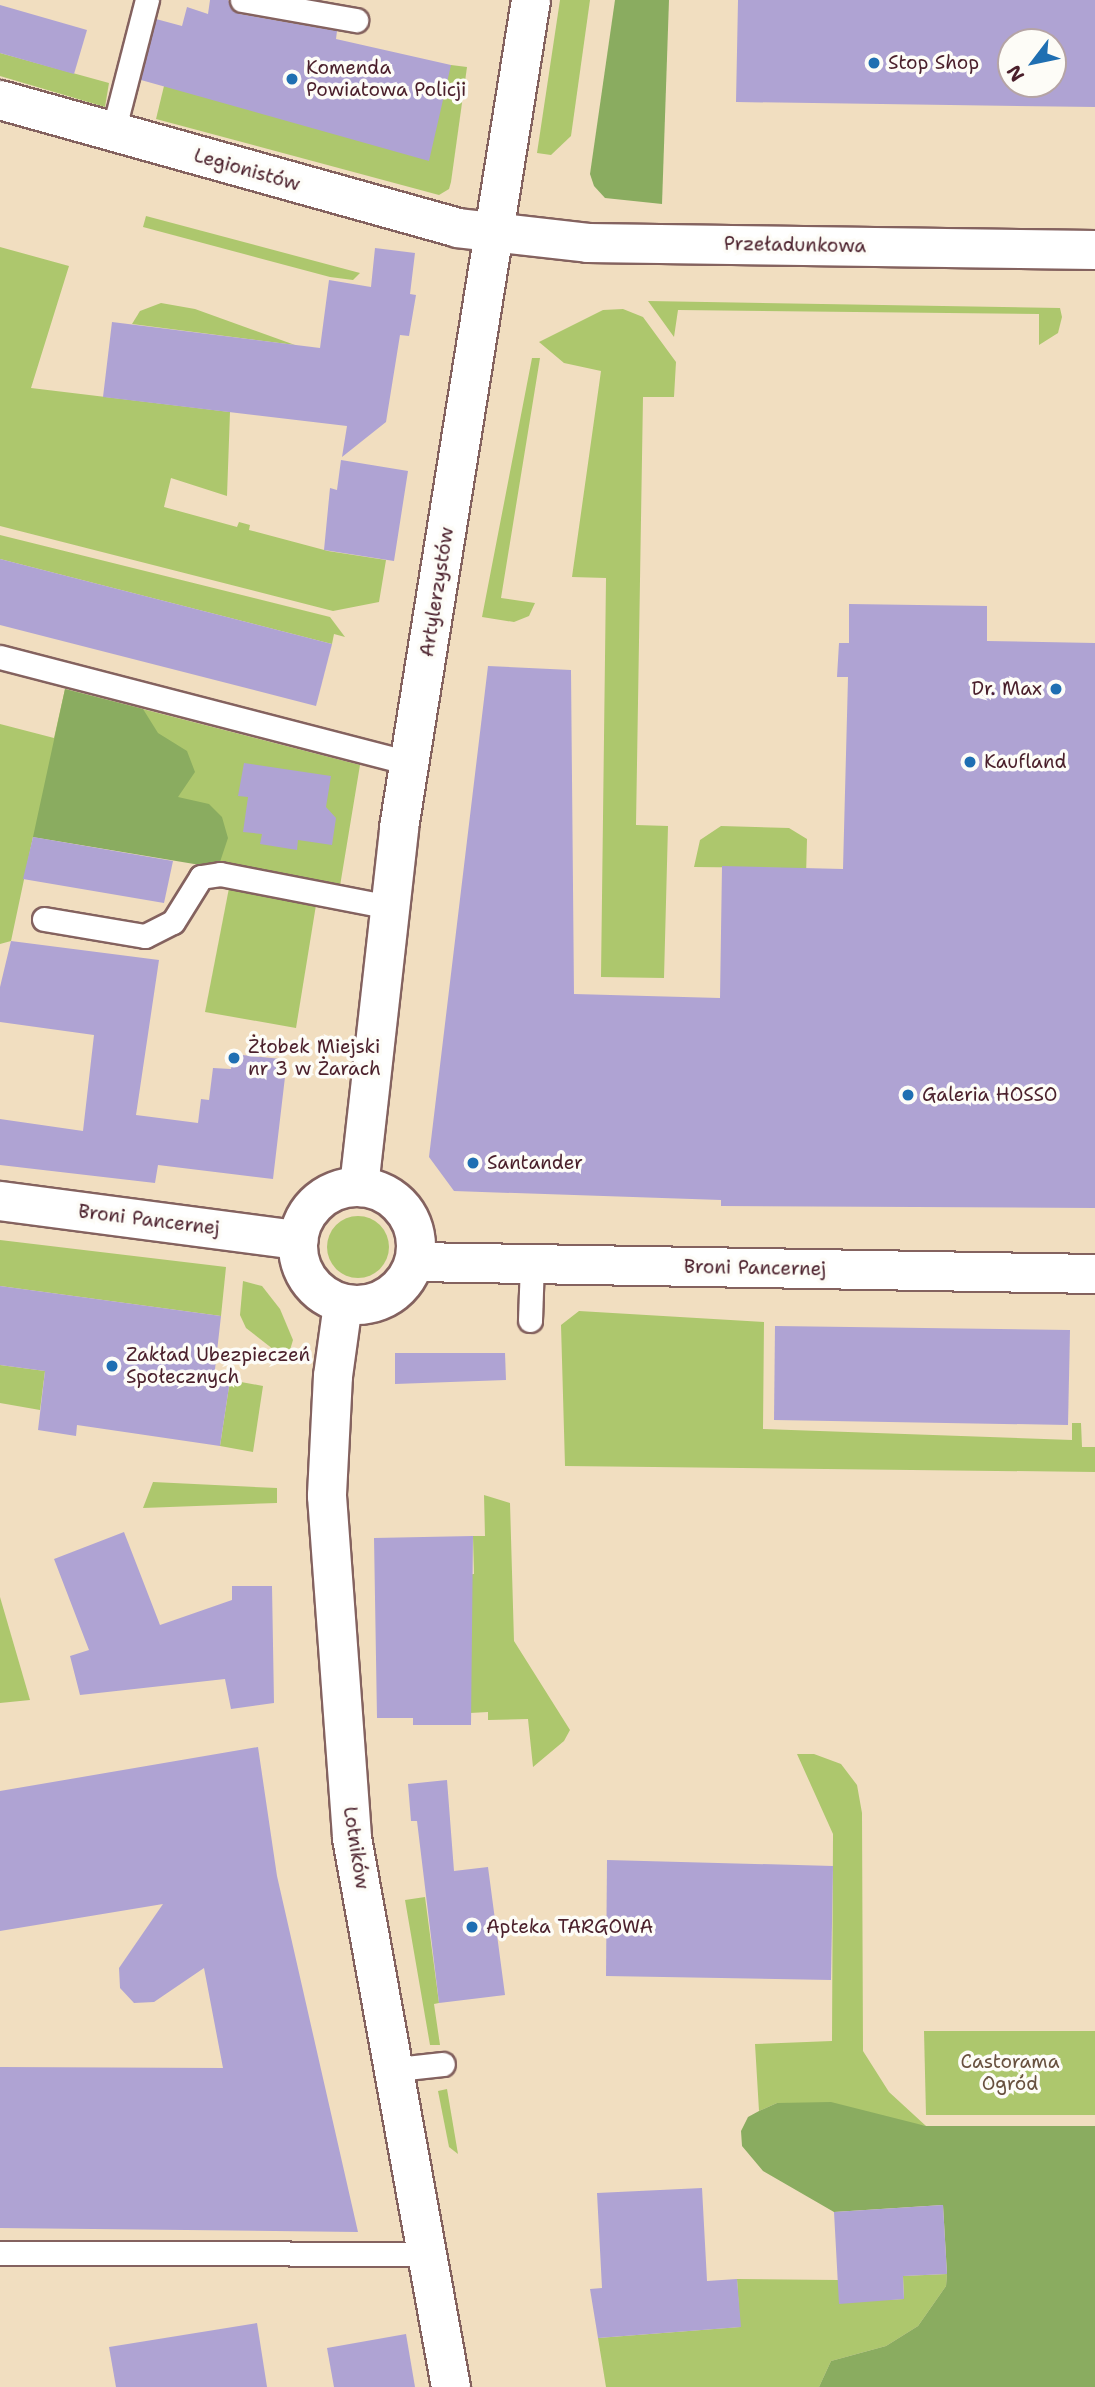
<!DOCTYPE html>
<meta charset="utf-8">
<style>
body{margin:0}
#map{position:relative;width:1095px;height:2387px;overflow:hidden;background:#f1dec0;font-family:"Shantell Sans",sans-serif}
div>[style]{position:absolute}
.green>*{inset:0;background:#adc76d}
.round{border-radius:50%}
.forest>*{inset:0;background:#8aac60}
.building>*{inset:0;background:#afa3d3}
.roads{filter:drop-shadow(2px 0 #84625f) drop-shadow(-2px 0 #84625f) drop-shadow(0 2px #84625f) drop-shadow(0 -2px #84625f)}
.service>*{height:23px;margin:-11.5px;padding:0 11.5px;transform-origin:11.5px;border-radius:11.5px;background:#fff}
.minor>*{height:38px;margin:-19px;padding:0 19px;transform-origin:19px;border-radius:19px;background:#fff}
.tertiary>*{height:38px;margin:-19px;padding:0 19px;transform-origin:19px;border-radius:19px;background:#fff}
.tertiary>.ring{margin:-19px;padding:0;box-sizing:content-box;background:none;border:38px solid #fff;border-radius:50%}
.dots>*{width:19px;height:19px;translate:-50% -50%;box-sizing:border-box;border:4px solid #fdfcf7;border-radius:50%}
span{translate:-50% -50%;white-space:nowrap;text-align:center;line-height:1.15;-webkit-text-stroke:7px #fdfcf7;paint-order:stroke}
.poi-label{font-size:19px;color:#4a1f2b}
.left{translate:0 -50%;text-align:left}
.right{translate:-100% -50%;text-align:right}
.street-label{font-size:19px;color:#4a1f2b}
.park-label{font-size:19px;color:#68513f}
.north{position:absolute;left:997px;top:28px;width:70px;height:70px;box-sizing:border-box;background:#fdfcf7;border:2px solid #b5a4a5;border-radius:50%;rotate:238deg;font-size:19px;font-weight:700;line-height:28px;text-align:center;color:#4a1f2b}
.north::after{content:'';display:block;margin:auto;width:24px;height:32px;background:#1f6fb2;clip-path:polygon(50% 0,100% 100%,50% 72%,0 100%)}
</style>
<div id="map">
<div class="green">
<div style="clip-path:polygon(560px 0,590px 0,571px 136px,551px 155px,537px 153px)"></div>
<div style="clip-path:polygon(0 53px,109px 83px,105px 107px,0 76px)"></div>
<div style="clip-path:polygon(451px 65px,467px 67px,451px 182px,449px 189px,439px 195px,156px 119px,164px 86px)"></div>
<div style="clip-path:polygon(146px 216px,360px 273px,353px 280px,330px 277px,143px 227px)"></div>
<div style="clip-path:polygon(0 247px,69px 266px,31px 388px,230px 412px,227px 496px,171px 478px,164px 507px,237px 527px,239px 522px,250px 525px,249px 530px,328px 551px,386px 560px,379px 602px,333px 611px,0 526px)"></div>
<div style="clip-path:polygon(648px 301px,1060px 308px,1062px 317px,1058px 333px,1039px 345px,1039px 314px,678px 310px,674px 337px)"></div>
<div style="clip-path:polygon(161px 303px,195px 309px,295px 345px,132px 324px,140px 311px)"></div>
<div style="clip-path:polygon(623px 309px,643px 317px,676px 362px,674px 397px,643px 397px,636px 825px,668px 826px,664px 978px,601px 977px,606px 578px,572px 577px,601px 371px,564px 363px,539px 342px,603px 310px)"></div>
<div style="clip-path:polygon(532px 358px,540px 358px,501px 598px,535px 603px,529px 616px,514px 622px,482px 617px)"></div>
<div style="clip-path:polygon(0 535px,330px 617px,345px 637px,334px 634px,332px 644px,0 559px)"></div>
<div style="clip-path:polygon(65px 689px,360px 765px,340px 886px,33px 837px,11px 941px,0 944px,0 724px,54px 738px)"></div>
<div style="clip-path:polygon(721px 826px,789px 828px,807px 839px,804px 953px,784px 868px,694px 867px,700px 840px)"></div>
<div style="clip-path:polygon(229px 888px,316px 905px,296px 1028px,205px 1012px)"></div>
<div class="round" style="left:327px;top:1216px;width:62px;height:62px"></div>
<div style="clip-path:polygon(0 1240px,226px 1267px,221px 1316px,0 1286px)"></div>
<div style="clip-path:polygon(243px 1281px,262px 1286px,280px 1309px,293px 1340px,287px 1360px,246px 1328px,240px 1315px)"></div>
<div style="clip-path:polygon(579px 1311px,764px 1322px,763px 1429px,1072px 1440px,1072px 1423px,1081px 1423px,1082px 1447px,1095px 1447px,1095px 1472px,565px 1466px,561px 1325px)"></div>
<div style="clip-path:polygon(0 1365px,45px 1371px,40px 1410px,0 1403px)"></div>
<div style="clip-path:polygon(230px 1380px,263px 1386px,253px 1452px,220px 1446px)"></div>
<div style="clip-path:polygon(153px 1482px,277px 1488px,277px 1503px,143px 1508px)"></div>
<div style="clip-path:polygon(484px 1495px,510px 1503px,514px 1641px,570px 1730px,564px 1741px,533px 1767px,528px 1719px,488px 1720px,488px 1712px,470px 1713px,457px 1575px,474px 1574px,473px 1536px,485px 1536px)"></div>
<div style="clip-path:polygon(0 1597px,30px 1700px,0 1703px)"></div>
<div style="clip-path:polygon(797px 1754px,814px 1754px,841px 1764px,857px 1785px,862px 1813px,863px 2051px,889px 2092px,926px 2126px,777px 2103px,759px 2111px,755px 2044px,832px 2041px,833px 1834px)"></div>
<div style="clip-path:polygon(425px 1897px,439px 2003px,434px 2004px,440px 2045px,430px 2045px,405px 1900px)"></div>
<div style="clip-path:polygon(924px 2031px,1095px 2031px,1095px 2115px,926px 2115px)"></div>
<div style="clip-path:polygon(447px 2089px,458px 2154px,449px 2147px,438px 2091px)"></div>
<div style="clip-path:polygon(947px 2274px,946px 2286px,918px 2326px,886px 2346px,831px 2361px,819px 2387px,606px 2387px,598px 2338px,740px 2327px,737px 2279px,838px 2280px,884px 2300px,904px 2299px,903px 2276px)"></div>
</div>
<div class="forest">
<div style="clip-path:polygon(615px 0,669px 0,662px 204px,605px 198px,594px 186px,590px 174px)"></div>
<div style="clip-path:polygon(65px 689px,143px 709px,158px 733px,187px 751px,195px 772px,178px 797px,209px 804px,222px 817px,228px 838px,218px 868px,33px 837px)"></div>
<div style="clip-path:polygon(831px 2102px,926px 2126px,1095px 2126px,1095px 2387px,819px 2387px,831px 2361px,886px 2346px,918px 2326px,946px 2286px,947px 2274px,943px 2205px,834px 2212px,763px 2171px,742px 2146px,741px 2131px,748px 2117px,759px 2111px,777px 2103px)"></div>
</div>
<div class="building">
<div style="clip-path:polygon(210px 0,228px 0,240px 14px,337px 31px,336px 39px,451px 65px,429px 161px,141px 80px,156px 19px,182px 26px,187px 7px,208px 14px)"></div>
<div style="clip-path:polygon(evenodd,738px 0,1095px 0,1095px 107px,736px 102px,738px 0,1011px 42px,1053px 42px,1053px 84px,1011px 84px,1011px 42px)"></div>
<div style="clip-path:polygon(0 5px,87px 30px,74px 74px,0 53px)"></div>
<div style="clip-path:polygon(375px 248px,415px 253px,410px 294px,416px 295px,409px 336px,400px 335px,386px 422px,342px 457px,347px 426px,103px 397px,112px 322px,320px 348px,329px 280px,371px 287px)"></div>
<div style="clip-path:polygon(341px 460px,408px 471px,394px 561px,324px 550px,330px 488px,337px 490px)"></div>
<div style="clip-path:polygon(0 559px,332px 644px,316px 706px,0 625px)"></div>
<div style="clip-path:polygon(849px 604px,987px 606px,987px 641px,1095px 643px,1095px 1208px,721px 1206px,721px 1200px,454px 1191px,429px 1157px,488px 666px,571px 670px,574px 994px,720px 998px,722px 866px,843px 869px,848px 677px,837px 677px,839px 643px,849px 643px)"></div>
<div style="clip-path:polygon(244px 763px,331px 776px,326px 807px,336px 818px,332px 845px,298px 840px,297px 850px,260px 844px,262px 834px,243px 832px,248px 797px,238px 796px)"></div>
<div style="clip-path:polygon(33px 837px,173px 861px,164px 903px,23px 879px)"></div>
<div style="clip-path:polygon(11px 941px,159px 960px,136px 1115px,198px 1123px,201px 1099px,209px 1100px,213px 1068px,231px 1069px,233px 1054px,281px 1059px,279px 1076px,285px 1077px,273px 1179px,158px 1165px,155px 1183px,0 1165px,0 1119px,83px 1131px,94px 1035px,0 1022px,0 987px)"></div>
<div style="clip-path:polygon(0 1286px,221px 1316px,214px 1378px,230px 1380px,220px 1446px,77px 1425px,76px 1436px,38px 1430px,45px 1371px,0 1365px)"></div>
<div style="clip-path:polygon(775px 1326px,1070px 1330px,1068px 1425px,774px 1420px)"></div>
<div style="clip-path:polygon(395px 1353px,505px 1353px,506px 1380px,395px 1384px)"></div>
<div style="clip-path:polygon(124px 1532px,160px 1625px,232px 1600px,232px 1586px,272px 1586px,274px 1703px,231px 1709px,225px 1679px,80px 1695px,70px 1656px,89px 1650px,54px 1559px)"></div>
<div style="clip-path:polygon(473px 1536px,471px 1725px,413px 1725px,413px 1718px,377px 1718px,374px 1538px)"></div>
<div style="clip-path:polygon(258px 1747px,277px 1876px,358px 2232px,0 2228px,0 2067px,223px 2068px,204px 1968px,154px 2002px,134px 2003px,120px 1988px,119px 1968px,163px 1904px,0 1931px,0 1791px)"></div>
<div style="clip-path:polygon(447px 1780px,454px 1871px,488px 1867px,505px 1995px,439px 2003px,417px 1821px,411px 1821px,408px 1784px)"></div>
<div style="clip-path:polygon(607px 1860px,833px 1866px,831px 1980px,606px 1976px)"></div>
<div style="clip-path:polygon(702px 2188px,707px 2281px,737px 2279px,741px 2327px,598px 2338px,590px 2289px,602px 2288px,597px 2193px)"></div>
<div style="clip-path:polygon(943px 2205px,947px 2274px,903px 2276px,904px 2299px,839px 2304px,834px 2212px)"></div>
<div style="clip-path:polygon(257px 2323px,267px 2387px,116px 2387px,109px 2347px)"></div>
<div style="clip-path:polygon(406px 2334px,415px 2387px,334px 2387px,327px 2348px)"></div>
</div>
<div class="roads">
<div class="service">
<div style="left:242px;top:0;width:116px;rotate:10deg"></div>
<div style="left:113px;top:132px;width:136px;rotate:-75.6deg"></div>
<div style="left:0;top:657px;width:424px;rotate:14.5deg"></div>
<div style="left:44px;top:919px;width:102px;rotate:9.6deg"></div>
<div style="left:145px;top:936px;width:31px;rotate:-27deg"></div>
<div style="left:173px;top:922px;width:53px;rotate:-58.1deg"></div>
<div style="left:201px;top:877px;width:19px;rotate:-9deg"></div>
<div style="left:220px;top:874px;width:173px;rotate:11deg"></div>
<div style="left:530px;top:1320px;width:56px;rotate:-88deg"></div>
<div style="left:397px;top:2069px;width:46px;rotate:-6.2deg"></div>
<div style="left:0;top:2253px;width:429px;rotate:0.1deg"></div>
</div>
<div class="minor">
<div style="left:0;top:100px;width:475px;rotate:15.6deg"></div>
<div style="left:457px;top:228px;width:132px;rotate:6.5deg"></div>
<div style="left:588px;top:243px;width:507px;rotate:0.79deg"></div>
<div style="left:0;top:1201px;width:301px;rotate:7.5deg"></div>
<div style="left:415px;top:1262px;width:680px;rotate:1.01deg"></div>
</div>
<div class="tertiary">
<div style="left:359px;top:1187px;width:361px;rotate:-83.6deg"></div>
<div style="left:399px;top:828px;width:838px;rotate:-80.94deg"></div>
<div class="ring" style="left:298px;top:1187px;width:80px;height:80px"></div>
<div style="left:343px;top:1304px;width:73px;rotate:97.9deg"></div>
<div style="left:333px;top:1376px;width:120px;rotate:92.9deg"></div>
<div style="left:327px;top:1496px;width:343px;rotate:85.8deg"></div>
<div style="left:352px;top:1838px;width:558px;rotate:79.78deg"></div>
</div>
</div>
<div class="dots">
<div style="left:874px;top:63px;background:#1f6fb2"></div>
<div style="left:292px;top:79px;background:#1f6fb2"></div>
<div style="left:1056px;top:689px;background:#1f6fb2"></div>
<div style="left:970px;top:762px;background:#1f6fb2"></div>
<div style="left:234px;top:1058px;background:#1f6fb2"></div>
<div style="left:908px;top:1095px;background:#1f6fb2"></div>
<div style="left:473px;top:1163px;background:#1f6fb2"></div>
<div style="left:112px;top:1366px;background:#1f6fb2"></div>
<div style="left:472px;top:1927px;background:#1f6fb2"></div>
</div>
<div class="poi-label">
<span class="left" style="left:888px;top:63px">Stop Shop</span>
<span class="left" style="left:306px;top:79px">Komenda<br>Powiatowa Policji</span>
<span class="right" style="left:1042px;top:689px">Dr. Max</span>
<span class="left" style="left:984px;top:762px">Kaufland</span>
<span class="left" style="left:248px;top:1058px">Żłobek Miejski<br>nr 3 w Żarach</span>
<span class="left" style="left:922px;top:1095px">Galeria HOSSO</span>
<span class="left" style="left:487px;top:1163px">Santander</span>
<span class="left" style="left:126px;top:1366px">Zakład Ubezpieczeń<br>Społecznych</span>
<span class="left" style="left:486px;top:1927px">Apteka TARGOWA</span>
</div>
<div class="street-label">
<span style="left:247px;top:170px;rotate:16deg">Legionistów</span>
<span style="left:795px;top:245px;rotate:1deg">Przeładunkowa</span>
<span style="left:437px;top:592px;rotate:-81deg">Artylerzystów</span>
<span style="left:149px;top:1220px;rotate:7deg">Broni Pancernej</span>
<span style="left:755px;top:1268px;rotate:1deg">Broni Pancernej</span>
<span style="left:356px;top:1848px;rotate:81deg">Lotników</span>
</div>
<div class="park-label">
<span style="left:1010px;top:2073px">Castorama<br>Ogród</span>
</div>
<div class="north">N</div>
</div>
